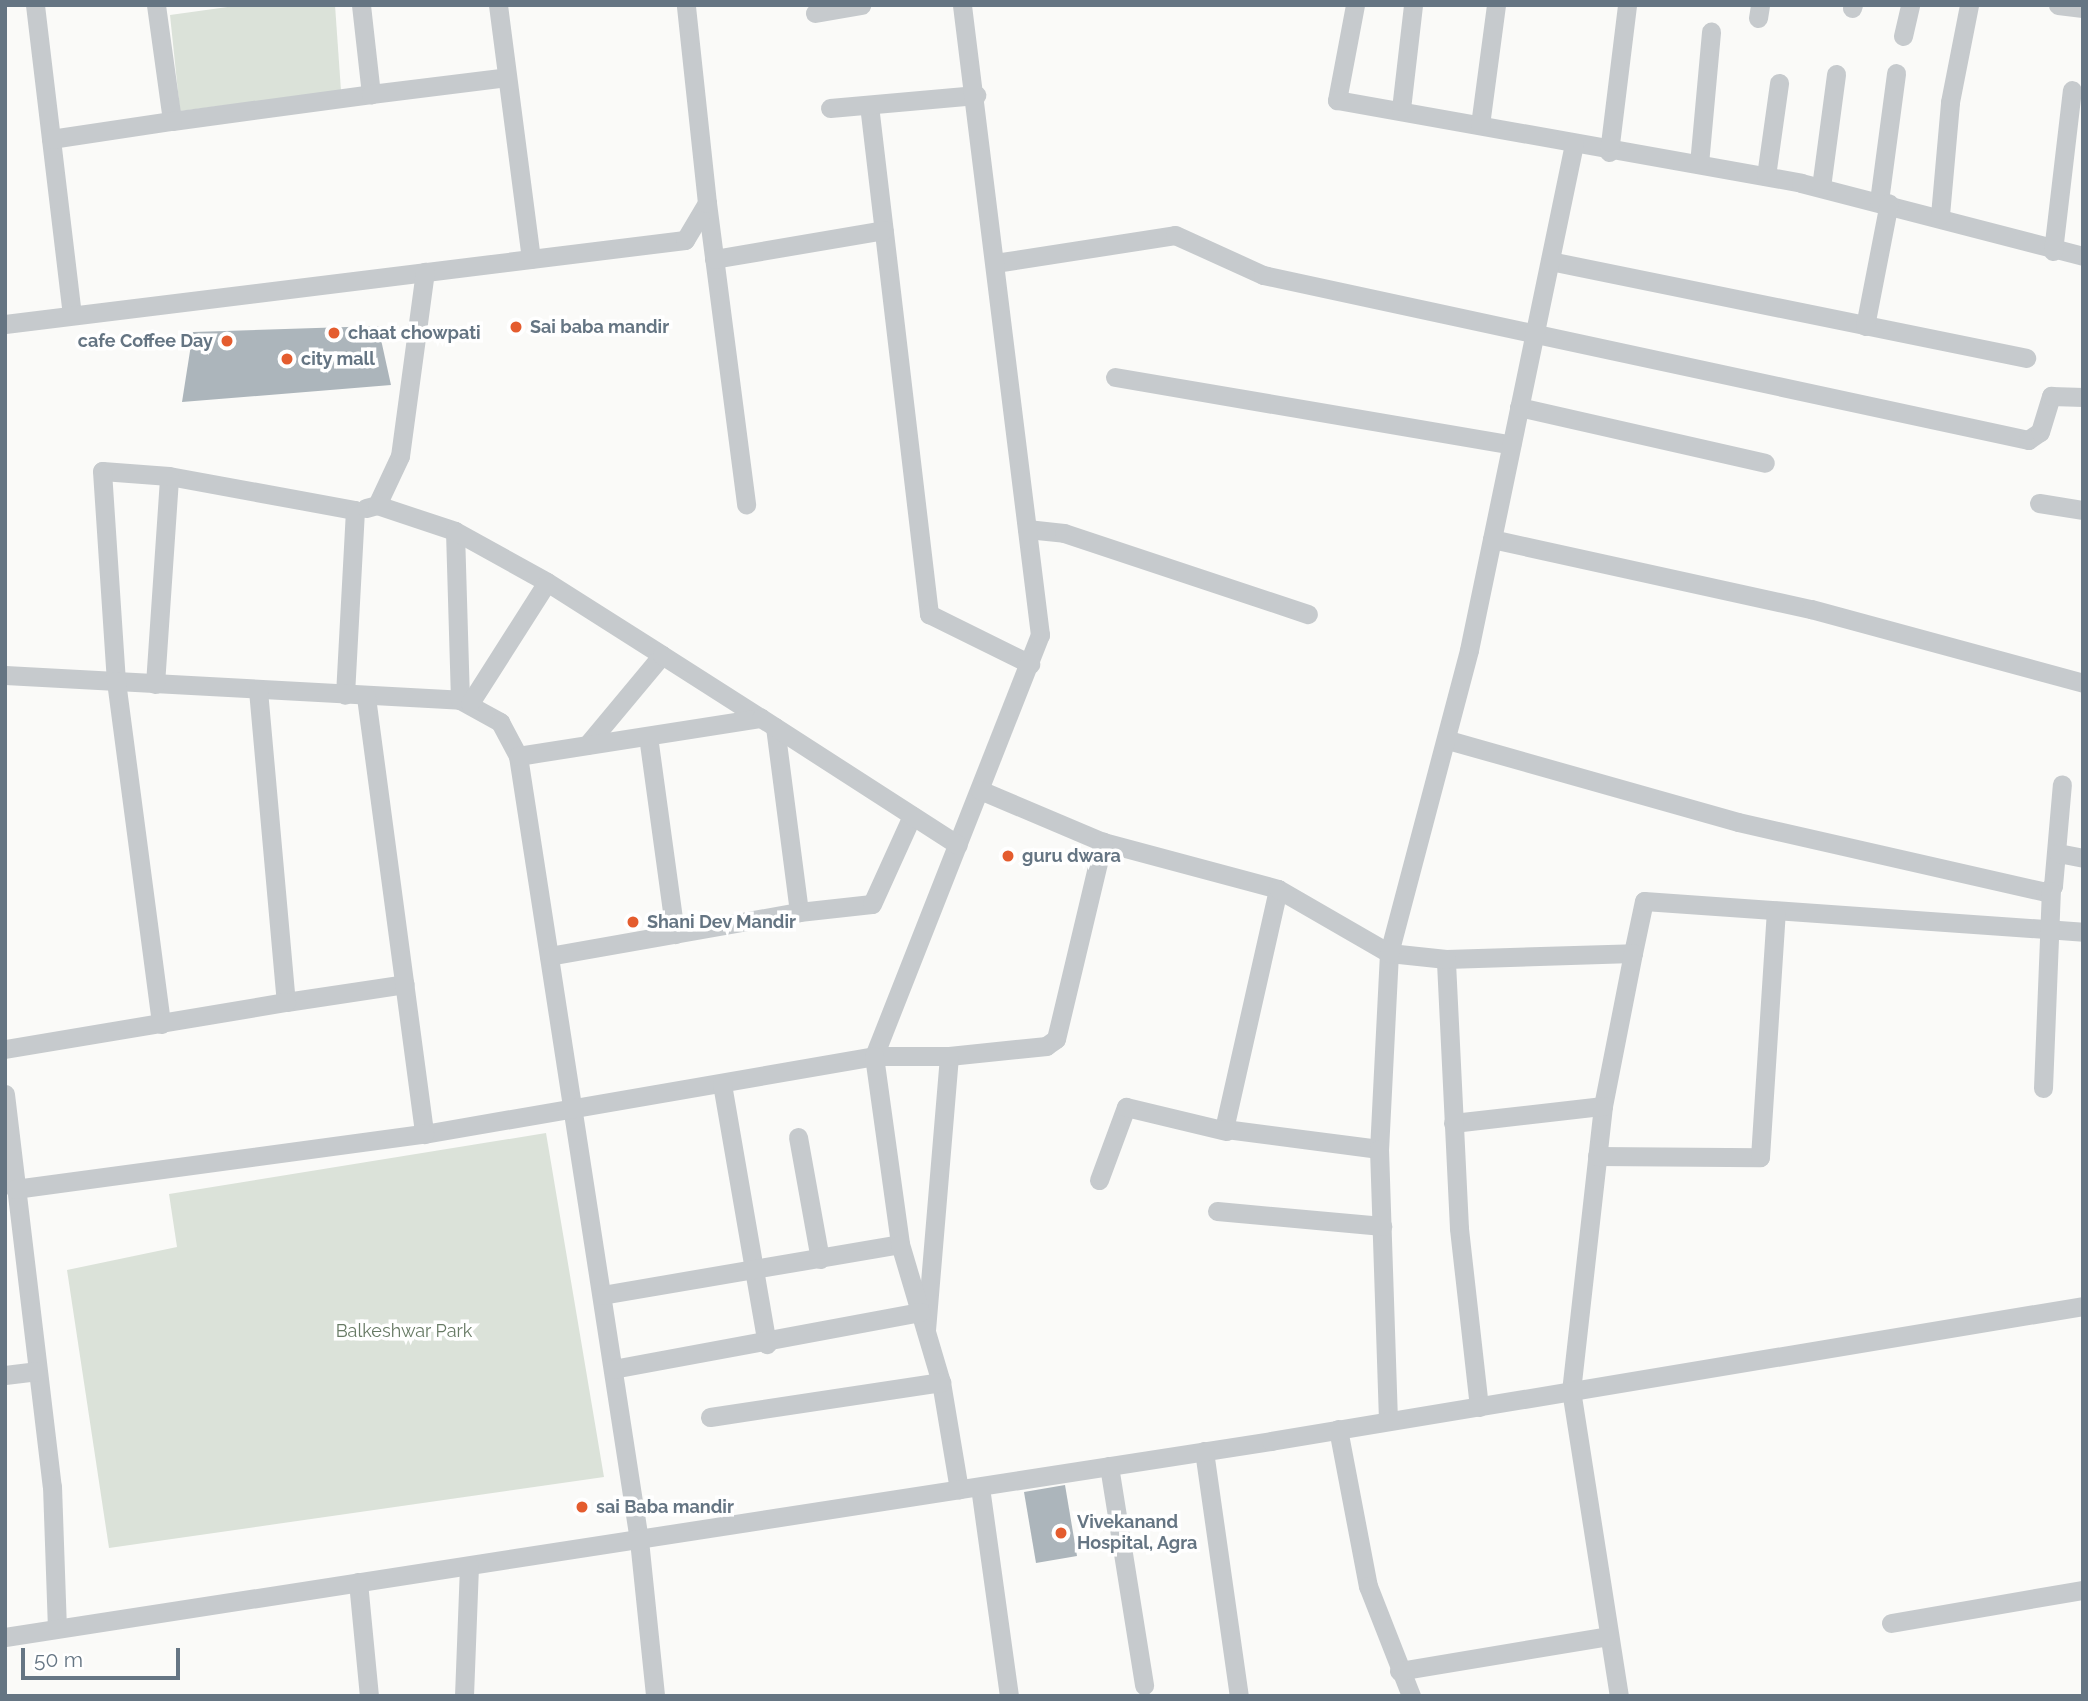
<!DOCTYPE html>
<style>
body{margin:0}
#map{position:relative;width:2088px;height:1701px;overflow:hidden;background:#fafaf8;font-family:Raleway,sans-serif}
div>[style]{position:absolute}
.green>*{inset:0;background:#dbe2d9}
.building>*{inset:0;background:#acb5bb}
.street>*{height:19px;margin:-9.5px;padding:0 9.5px;transform-origin:9.5px;border-radius:9.5px;background:#c6cacd}
.dots>*{width:19px;height:19px;translate:-50% -50%;box-sizing:border-box;border:4px solid #fff;border-radius:50%}
span{translate:-50% -50%;white-space:nowrap;text-align:center;line-height:1.15;-webkit-text-stroke:7px #fff;paint-order:stroke}
.poi-label{font-size:18px;color:#657583;font-weight:700}
.left{translate:0 -50%;text-align:left}
.right{translate:-100% -50%;text-align:right}
.park-label{font-size:18px;color:#677a64}
.frame{position:absolute;inset:0;border:7px solid #657583;pointer-events:none}
.scale{position:absolute;left:21px;top:1648px;width:159px;height:32px;box-sizing:border-box;border:4px solid #657583;border-top:0;padding-left:9px;font-size:21px;line-height:24px;white-space:nowrap;color:#657583;-webkit-text-stroke:5px #fff;paint-order:stroke}
</style>
<div id="map">
<div class="green">
<div style="clip-path:polygon(242px 5px,335px 5px,341px 91px,180px 111px,170px 15px)"></div>
<div style="clip-path:polygon(546px 1133px,604px 1477px,109px 1548px,67px 1270px,177px 1247px,169px 1194px)"></div>
</div>
<div class="building">
<div style="clip-path:polygon(378px 326px,391px 385px,182px 402px,193px 332px)"></div>
<div style="clip-path:polygon(1065px 1485px,1077px 1556px,1036px 1563px,1024px 1492px)"></div>
</div>
<div class="street">
<div style="left:35px;top:5px;width:312px;rotate:83.2deg"></div>
<div style="left:156px;top:5px;width:117px;rotate:82.1deg"></div>
<div style="left:172px;top:121px;width:201px;rotate:-7.7deg"></div>
<div style="left:361px;top:5px;width:90px;rotate:83.6deg"></div>
<div style="left:371px;top:94px;width:137px;rotate:-7.1deg"></div>
<div style="left:498px;top:5px;width:256px;rotate:82.6deg"></div>
<div style="left:1355px;top:5px;width:97px;rotate:100.7deg"></div>
<div style="left:1337px;top:100px;width:471px;rotate:10.1deg"></div>
<div style="left:1801px;top:183px;width:291px;rotate:14.5deg"></div>
<div style="left:2058px;top:5px;width:25px;rotate:7deg"></div>
<div style="left:1852px;top:8px;width:3px;rotate:-72deg"></div>
<div style="left:815px;top:13px;width:47px;rotate:-9.9deg"></div>
<div style="left:1758px;top:18px;width:13px;rotate:-81deg"></div>
<div style="left:1903px;top:36px;width:32px;rotate:-77deg"></div>
<div style="left:869px;top:105px;width:513px;rotate:83.28deg"></div>
<div style="left:929px;top:614px;width:113px;rotate:26.3deg"></div>
<div style="left:830px;top:108px;width:147px;rotate:-5.1deg"></div>
<div style="left:1401px;top:109px;width:105px;rotate:-83.4deg"></div>
<div style="left:1480px;top:125px;width:121px;rotate:-82.4deg"></div>
<div style="left:51px;top:139px;width:122px;rotate:-8.5deg"></div>
<div style="left:1609px;top:152px;width:148px;rotate:-83deg"></div>
<div style="left:1699px;top:164px;width:133px;rotate:-84.8deg"></div>
<div style="left:1766px;top:176px;width:94px;rotate:-82deg"></div>
<div style="left:1821px;top:187px;width:114px;rotate:-82.4deg"></div>
<div style="left:1879px;top:201px;width:129px;rotate:-82.4deg"></div>
<div style="left:707px;top:203px;width:304px;rotate:82.6deg"></div>
<div style="left:1940px;top:215px;width:113px;rotate:-84.9deg"></div>
<div style="left:1950px;top:102px;width:99px;rotate:-78.9deg"></div>
<div style="left:2053px;top:251px;width:162px;rotate:-83.3deg"></div>
<div style="left:714px;top:259px;width:172px;rotate:-9.7deg"></div>
<div style="left:1550px;top:261px;width:486px;rotate:11.5deg"></div>
<div style="left:995px;top:263px;width:182px;rotate:-8.8deg"></div>
<div style="left:1175px;top:235px;width:97px;rotate:24.4deg"></div>
<div style="left:1263px;top:275px;width:783px;rotate:12.17deg"></div>
<div style="left:2028px;top:440px;width:14px;rotate:-34deg"></div>
<div style="left:2040px;top:432px;width:38px;rotate:-73deg"></div>
<div style="left:2051px;top:396px;width:32px;rotate:2deg"></div>
<div style="left:5px;top:324px;width:685px;rotate:-7.04deg"></div>
<div style="left:685px;top:240px;width:43px;rotate:-59.3deg"></div>
<div style="left:707px;top:203px;width:199px;rotate:-96.1deg"></div>
<div style="left:1865px;top:326px;width:125px;rotate:-79deg"></div>
<div style="left:1115px;top:377px;width:402px;rotate:9.7deg"></div>
<div style="left:1519px;top:407px;width:252px;rotate:12.8deg"></div>
<div style="left:169px;top:476px;width:189px;rotate:10.4deg"></div>
<div style="left:355px;top:510px;width:185px;rotate:93.1deg"></div>
<div style="left:2039px;top:503px;width:45px;rotate:9deg"></div>
<div style="left:377px;top:505px;width:54px;rotate:-64.9deg"></div>
<div style="left:400px;top:456px;width:186px;rotate:-82.3deg"></div>
<div style="left:366px;top:508px;width:11px;rotate:-15deg"></div>
<div style="left:377px;top:505px;width:82px;rotate:18.4deg"></div>
<div style="left:1027px;top:529px;width:37px;rotate:6deg"></div>
<div style="left:1064px;top:533px;width:257px;rotate:18.4deg"></div>
<div style="left:1492px;top:539px;width:327px;rotate:12.4deg"></div>
<div style="left:1811px;top:609px;width:282px;rotate:15.2deg"></div>
<div style="left:5px;top:675px;width:456px;rotate:3.1deg"></div>
<div style="left:460px;top:700px;width:46px;rotate:28.8deg"></div>
<div style="left:500px;top:722px;width:38px;rotate:62deg"></div>
<div style="left:518px;top:756px;width:793px;rotate:81.23deg"></div>
<div style="left:639px;top:1540px;width:157px;rotate:84.1deg"></div>
<div style="left:155px;top:684px;width:208px;rotate:-86.1deg"></div>
<div style="left:169px;top:476px;width:67px;rotate:-175.7deg"></div>
<div style="left:102px;top:471px;width:210px;rotate:86.2deg"></div>
<div style="left:116px;top:681px;width:346px;rotate:82.5deg"></div>
<div style="left:258px;top:690px;width:313px;rotate:84.9deg"></div>
<div style="left:286px;top:1002px;width:120px;rotate:-8.6deg"></div>
<div style="left:366px;top:697px;width:441px;rotate:82.4deg"></div>
<div style="left:424px;top:1134px;width:457px;rotate:-9.8deg"></div>
<div style="left:874px;top:1056px;width:453px;rotate:-68.5deg"></div>
<div style="left:1040px;top:635px;width:635px;rotate:-97.06deg"></div>
<div style="left:460px;top:700px;width:169px;rotate:-91.7deg"></div>
<div style="left:455px;top:531px;width:105px;rotate:29deg"></div>
<div style="left:470px;top:703px;width:143px;rotate:-57.5deg"></div>
<div style="left:547px;top:582px;width:136px;rotate:32.4deg"></div>
<div style="left:775px;top:727px;width:187px;rotate:82.6deg"></div>
<div style="left:799px;top:912px;width:73px;rotate:-6.3deg"></div>
<div style="left:872px;top:904px;width:97px;rotate:-65.6deg"></div>
<div style="left:648px;top:736px;width:200px;rotate:82.2deg"></div>
<div style="left:1448px;top:740px;width:301px;rotate:15.8deg"></div>
<div style="left:1738px;top:822px;width:315px;rotate:12.8deg"></div>
<div style="left:2045px;top:892px;width:10px;rotate:-37deg"></div>
<div style="left:2053px;top:886px;width:102px;rotate:-85deg"></div>
<div style="left:587px;top:745px;width:117px;rotate:-50.2deg"></div>
<div style="left:662px;top:655px;width:117px;rotate:32.5deg"></div>
<div style="left:518px;top:756px;width:246px;rotate:-8.9deg"></div>
<div style="left:761px;top:718px;width:234px;rotate:32.8deg"></div>
<div style="left:980px;top:790px;width:134px;rotate:22.9deg"></div>
<div style="left:1103px;top:842px;width:181px;rotate:15deg"></div>
<div style="left:2058px;top:853px;width:25px;rotate:11deg"></div>
<div style="left:1633px;top:953px;width:53px;rotate:-78.1deg"></div>
<div style="left:1644px;top:901px;width:440px;rotate:4deg"></div>
<div style="left:549px;top:956px;width:254px;rotate:-10deg"></div>
<div style="left:1446px;top:959px;width:187px;rotate:-1.8deg"></div>
<div style="left:1633px;top:953px;width:156px;rotate:101.1deg"></div>
<div style="left:1603px;top:1106px;width:286px;rotate:96.4deg"></div>
<div style="left:1571px;top:1390px;width:310px;rotate:81.1deg"></div>
<div style="left:5px;top:1049px;width:285px;rotate:-9.5deg"></div>
<div style="left:949px;top:1056px;width:98px;rotate:-5.9deg"></div>
<div style="left:1046px;top:1046px;width:12px;rotate:-35deg"></div>
<div style="left:1056px;top:1039px;width:203px;rotate:-76.6deg"></div>
<div style="left:722px;top:1084px;width:264px;rotate:80.2deg"></div>
<div style="left:2043px;top:1088px;width:197px;rotate:-87.7deg"></div>
<div style="left:5px;top:1094px;width:395px;rotate:83.2deg"></div>
<div style="left:52px;top:1486px;width:141px;rotate:88deg"></div>
<div style="left:1453px;top:1123px;width:151px;rotate:-6.5deg"></div>
<div style="left:798px;top:1137px;width:124px;rotate:79.8deg"></div>
<div style="left:1379px;top:1149px;width:156px;rotate:-172.6deg"></div>
<div style="left:1224px;top:1129px;width:246px;rotate:-77.3deg"></div>
<div style="left:1278px;top:889px;width:128px;rotate:30deg"></div>
<div style="left:1389px;top:953px;width:196px;rotate:92.9deg"></div>
<div style="left:1379px;top:1149px;width:272px;rotate:88.1deg"></div>
<div style="left:1597px;top:1156px;width:163px;rotate:0.4deg"></div>
<div style="left:1760px;top:1157px;width:247px;rotate:-86.3deg"></div>
<div style="left:1099px;top:1180px;width:78px;rotate:-69.7deg"></div>
<div style="left:1126px;top:1107px;width:103px;rotate:13.5deg"></div>
<div style="left:15px;top:1189px;width:413px;rotate:-7.7deg"></div>
<div style="left:1217px;top:1211px;width:166px;rotate:5.2deg"></div>
<div style="left:602px;top:1295px;width:302px;rotate:-9.7deg"></div>
<div style="left:926px;top:1330px;width:275px;rotate:-85.2deg"></div>
<div style="left:949px;top:1056px;width:75px;rotate:180deg"></div>
<div style="left:874px;top:1056px;width:190px;rotate:82.1deg"></div>
<div style="left:900px;top:1244px;width:144px;rotate:73.5deg"></div>
<div style="left:941px;top:1382px;width:109px;rotate:80.5deg"></div>
<div style="left:613px;top:1369px;width:313px;rotate:-10.5deg"></div>
<div style="left:5px;top:1375px;width:31px;rotate:-7deg"></div>
<div style="left:1479px;top:1407px;width:180px;rotate:-96.4deg"></div>
<div style="left:1459px;top:1228px;width:269px;rotate:-92.8deg"></div>
<div style="left:1446px;top:959px;width:57px;rotate:-174deg"></div>
<div style="left:1389px;top:953px;width:313px;rotate:-75.2deg"></div>
<div style="left:1469px;top:650px;width:517px;rotate:-78.28deg"></div>
<div style="left:710px;top:1417px;width:234px;rotate:-8.6deg"></div>
<div style="left:1338px;top:1429px;width:160px;rotate:79.2deg"></div>
<div style="left:1368px;top:1586px;width:118px;rotate:68.6deg"></div>
<div style="left:1204px;top:1451px;width:247px;rotate:81.9deg"></div>
<div style="left:1109px;top:1466px;width:222px;rotate:80.9deg"></div>
<div style="left:980px;top:1487px;width:211px;rotate:82.1deg"></div>
<div style="left:358px;top:1582px;width:115px;rotate:84.5deg"></div>
<div style="left:1891px;top:1623px;width:195px;rotate:-9.8deg"></div>
<div style="left:5px;top:1637px;width:1281px;rotate:-8.8deg"></div>
<div style="left:1271px;top:1441px;width:823px;rotate:-9.44deg"></div>
<div style="left:1399px;top:1671px;width:212px;rotate:-9.5deg"></div>
<div style="left:464px;top:1696px;width:130px;rotate:-87.8deg"></div>
</div>
<div class="dots">
<div style="left:516px;top:327px;background:#e45c2e"></div>
<div style="left:334px;top:333px;background:#e45c2e"></div>
<div style="left:227px;top:341px;background:#e45c2e"></div>
<div style="left:287px;top:359px;background:#e45c2e"></div>
<div style="left:1008px;top:856px;background:#e45c2e"></div>
<div style="left:633px;top:922px;background:#e45c2e"></div>
<div style="left:582px;top:1507px;background:#e45c2e"></div>
<div style="left:1061px;top:1533px;background:#e45c2e"></div>
</div>
<div class="poi-label">
<span class="left" style="left:530px;top:327px">Sai baba mandir</span>
<span class="left" style="left:348px;top:333px">chaat chowpati</span>
<span class="right" style="left:213px;top:341px">cafe Coffee Day</span>
<span class="left" style="left:301px;top:359px">city mall</span>
<span class="left" style="left:1022px;top:856px">guru dwara</span>
<span class="left" style="left:647px;top:922px">Shani Dev Mandir</span>
<span class="left" style="left:596px;top:1507px">sai Baba mandir</span>
<span class="left" style="left:1077px;top:1533px">Vivekanand<br>Hospital, Agra</span>
</div>
<div class="park-label">
<span style="left:404px;top:1331px">Balkeshwar Park</span>
</div>
<div class="frame"></div>
<div class="scale">50 m</div>
</div>
